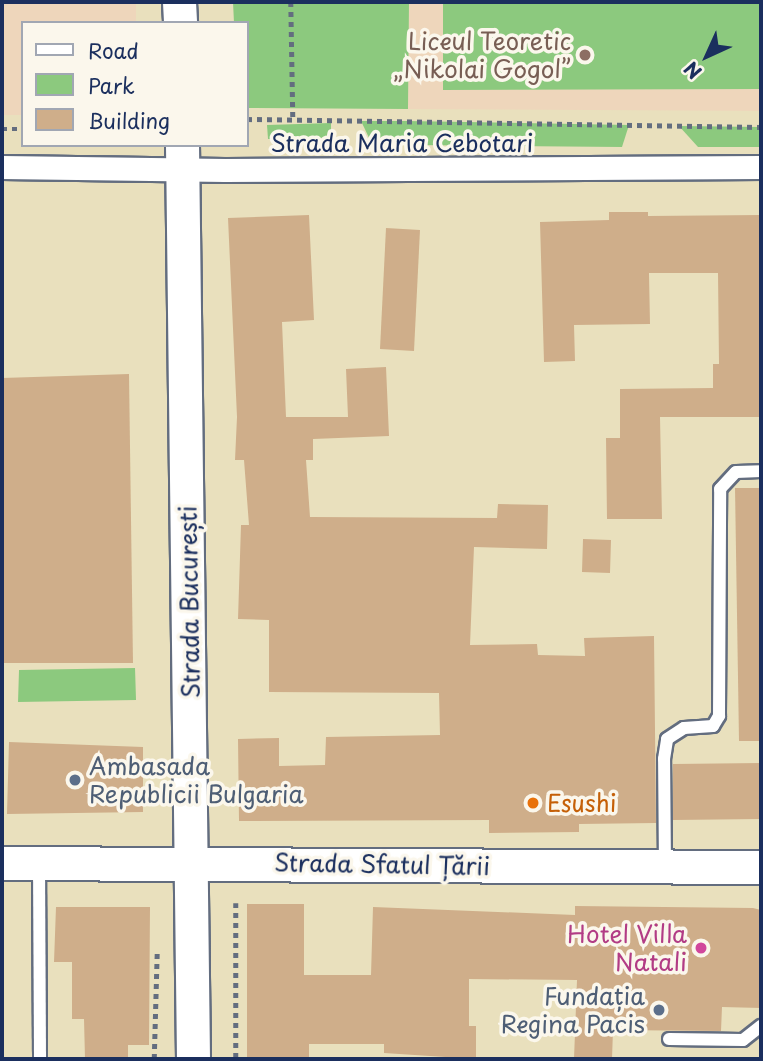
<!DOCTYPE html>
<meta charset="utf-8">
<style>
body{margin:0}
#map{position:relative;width:763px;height:1061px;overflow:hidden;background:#e9e0bd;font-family:"Playpen Sans",sans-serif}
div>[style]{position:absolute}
.built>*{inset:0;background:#eed6bb}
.green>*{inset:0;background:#8cc97e}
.building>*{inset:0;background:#cfae8a}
.path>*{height:4.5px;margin-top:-2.25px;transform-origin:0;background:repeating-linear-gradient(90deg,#636d7f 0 5px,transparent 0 10px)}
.roads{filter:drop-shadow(2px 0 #636d7f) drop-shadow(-2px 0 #636d7f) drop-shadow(0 2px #636d7f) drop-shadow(0 -2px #636d7f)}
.service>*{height:12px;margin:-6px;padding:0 6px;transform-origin:6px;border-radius:6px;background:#fff}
.minor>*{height:23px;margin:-11.5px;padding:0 11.5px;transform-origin:11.5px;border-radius:11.5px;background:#fff}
.secondary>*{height:33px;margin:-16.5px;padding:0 16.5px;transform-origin:16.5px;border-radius:16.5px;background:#fff}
.dots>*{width:19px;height:19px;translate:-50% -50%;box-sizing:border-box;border:4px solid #fbf7ec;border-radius:50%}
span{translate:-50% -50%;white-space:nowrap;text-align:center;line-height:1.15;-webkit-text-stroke:7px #fbf7ec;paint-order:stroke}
.education-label{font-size:24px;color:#785e54}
.right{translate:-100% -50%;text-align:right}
.street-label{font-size:24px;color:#1b2f5e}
.service-label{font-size:24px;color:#4e5e75}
.left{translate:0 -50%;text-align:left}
.food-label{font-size:24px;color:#c56008}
.hotel-label{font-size:24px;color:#b23c85}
.frame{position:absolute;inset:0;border:4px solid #1b2f5e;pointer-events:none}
.legend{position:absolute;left:21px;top:21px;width:228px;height:126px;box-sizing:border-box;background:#fbf7ec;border:2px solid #a1a7b3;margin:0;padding:9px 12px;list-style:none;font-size:21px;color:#1b2f5e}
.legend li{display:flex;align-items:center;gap:14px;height:35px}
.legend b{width:35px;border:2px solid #a1a7b3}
.north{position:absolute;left:672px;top:21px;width:70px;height:70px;-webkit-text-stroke:5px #fbf7ec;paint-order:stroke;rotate:225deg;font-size:19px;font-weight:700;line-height:28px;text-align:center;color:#1b2f5e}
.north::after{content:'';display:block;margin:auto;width:24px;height:32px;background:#1b2f5e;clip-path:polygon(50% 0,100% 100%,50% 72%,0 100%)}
</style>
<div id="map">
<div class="built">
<div style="clip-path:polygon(2px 2px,136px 2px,136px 23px,23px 23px,23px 115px,2px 115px)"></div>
<div style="clip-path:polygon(409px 2px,761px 2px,761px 111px,408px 109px)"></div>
</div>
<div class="green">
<div style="clip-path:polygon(233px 2px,409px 2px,408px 109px,247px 108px,247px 23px,234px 23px)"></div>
<div style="clip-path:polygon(443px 2px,761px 2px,761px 89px,443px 90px)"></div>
<div style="clip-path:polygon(361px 121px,407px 121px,629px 125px,622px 147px,415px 145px,372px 144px)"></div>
<div style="clip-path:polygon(331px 123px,331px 138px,268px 139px,267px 125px)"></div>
<div style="clip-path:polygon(679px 126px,761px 127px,761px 147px,698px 147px)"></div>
<div style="clip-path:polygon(135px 668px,136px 700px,18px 702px,19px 670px)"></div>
</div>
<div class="building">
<div style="clip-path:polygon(609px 212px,648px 212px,648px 216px,761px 215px,761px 417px,660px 417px,662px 519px,607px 519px,606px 438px,620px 438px,620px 389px,713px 388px,713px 364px,719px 364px,718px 273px,649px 273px,650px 324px,574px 325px,575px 361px,544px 362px,540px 222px,609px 220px)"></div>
<div style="clip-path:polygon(309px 215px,314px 320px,282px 322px,286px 417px,348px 417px,346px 369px,386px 367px,389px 436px,313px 439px,313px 460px,306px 460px,310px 517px,497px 518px,498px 504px,548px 505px,547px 549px,474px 547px,470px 645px,537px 644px,538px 655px,585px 656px,584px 638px,654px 636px,656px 823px,579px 824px,579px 832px,489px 833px,489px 820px,239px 821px,238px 739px,279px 738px,279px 766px,325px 765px,326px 737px,440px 735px,439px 693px,269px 692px,269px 620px,238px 619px,241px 525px,249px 525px,244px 460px,235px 460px,237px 417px,228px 218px)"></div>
<div style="clip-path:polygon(386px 228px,420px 230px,414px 351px,380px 349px)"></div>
<div style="clip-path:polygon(129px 374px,133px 663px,2px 663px,2px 378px)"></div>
<div style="clip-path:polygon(735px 488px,761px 488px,761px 741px,739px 741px)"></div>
<div style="clip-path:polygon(583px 539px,611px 540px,610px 573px,582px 572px)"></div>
<div style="clip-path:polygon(9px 742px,143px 747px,143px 812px,7px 814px)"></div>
<div style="clip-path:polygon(761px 763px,761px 819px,673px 820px,673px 764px)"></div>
<div style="clip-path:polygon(247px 904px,304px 904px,304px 975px,371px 975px,373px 907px,575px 915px,575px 906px,753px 908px,761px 910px,761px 1008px,722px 1007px,721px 1031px,613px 1030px,612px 1059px,574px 1059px,577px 980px,469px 979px,469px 1026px,476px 1026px,476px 1059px,384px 1053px,384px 1044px,309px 1044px,309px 1059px,247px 1059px)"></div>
<div style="clip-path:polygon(56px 907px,150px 907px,149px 1045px,128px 1045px,128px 1059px,85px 1059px,84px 1019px,72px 1019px,72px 962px,54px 962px)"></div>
</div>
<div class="path">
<div style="left:291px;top:2px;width:118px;rotate:89deg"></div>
<div style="left:247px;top:119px;width:514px;rotate:0.89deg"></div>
<div style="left:2px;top:129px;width:21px"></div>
<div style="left:236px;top:903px;width:156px;rotate:90deg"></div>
<div style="left:154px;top:1059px;width:110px;rotate:-88.4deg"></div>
</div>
<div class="roads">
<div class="service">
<div style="left:39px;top:863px;width:196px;rotate:89.7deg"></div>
<div style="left:665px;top:866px;width:107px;rotate:-90.5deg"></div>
<div style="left:664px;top:759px;width:20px;rotate:-81deg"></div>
<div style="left:667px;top:739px;width:20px;rotate:-33deg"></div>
<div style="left:684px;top:728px;width:29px;rotate:-4deg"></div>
<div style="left:713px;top:726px;width:12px;rotate:-59deg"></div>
<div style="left:719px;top:716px;width:227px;rotate:-89.7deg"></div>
<div style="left:720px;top:489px;width:23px;rotate:-47deg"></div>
<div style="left:736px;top:472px;width:25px;rotate:-2deg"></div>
<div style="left:669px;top:1039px;width:74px;rotate:0.8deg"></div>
<div style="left:743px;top:1040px;width:23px;rotate:-38deg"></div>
</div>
<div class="minor">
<div style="left:2px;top:167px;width:223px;rotate:0.8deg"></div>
<div style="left:225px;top:170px;width:536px;rotate:-0.32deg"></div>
</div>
<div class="secondary">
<div style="left:179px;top:2px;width:21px;rotate:87deg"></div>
<div style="left:182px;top:145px;width:914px;rotate:89.31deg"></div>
<div style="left:2px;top:863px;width:759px;rotate:0.3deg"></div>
</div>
</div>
<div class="dots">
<div style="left:585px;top:55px;background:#8d6e63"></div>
<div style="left:75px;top:780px;background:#5c6f8a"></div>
<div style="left:533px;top:803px;background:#e8710a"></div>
<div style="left:701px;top:948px;background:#d1479c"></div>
<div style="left:659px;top:1010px;background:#5c6f8a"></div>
</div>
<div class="education-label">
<span class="right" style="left:571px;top:55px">Liceul Teoretic<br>„Nikolai Gogol”</span>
</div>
<div class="street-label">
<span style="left:402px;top:143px">Strada Maria Cebotari</span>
<span style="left:189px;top:602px;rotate:-91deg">Strada București</span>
<span style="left:382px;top:864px;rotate:1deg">Strada Sfatul Țării</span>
</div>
<div class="service-label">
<span class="left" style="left:89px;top:780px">Ambasada<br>Republicii Bulgaria</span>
<span class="right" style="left:645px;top:1010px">Fundația<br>Regina Pacis</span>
</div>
<div class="food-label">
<span class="left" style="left:547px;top:803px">Esushi</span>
</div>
<div class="hotel-label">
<span class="right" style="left:687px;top:948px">Hotel Villa<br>Natali</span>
</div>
<div class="frame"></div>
<ul class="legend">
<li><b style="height:9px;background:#fff"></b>Road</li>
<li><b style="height:19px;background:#8cc97e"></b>Park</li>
<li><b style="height:19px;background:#cfae8a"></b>Building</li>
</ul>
<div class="north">N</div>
</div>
